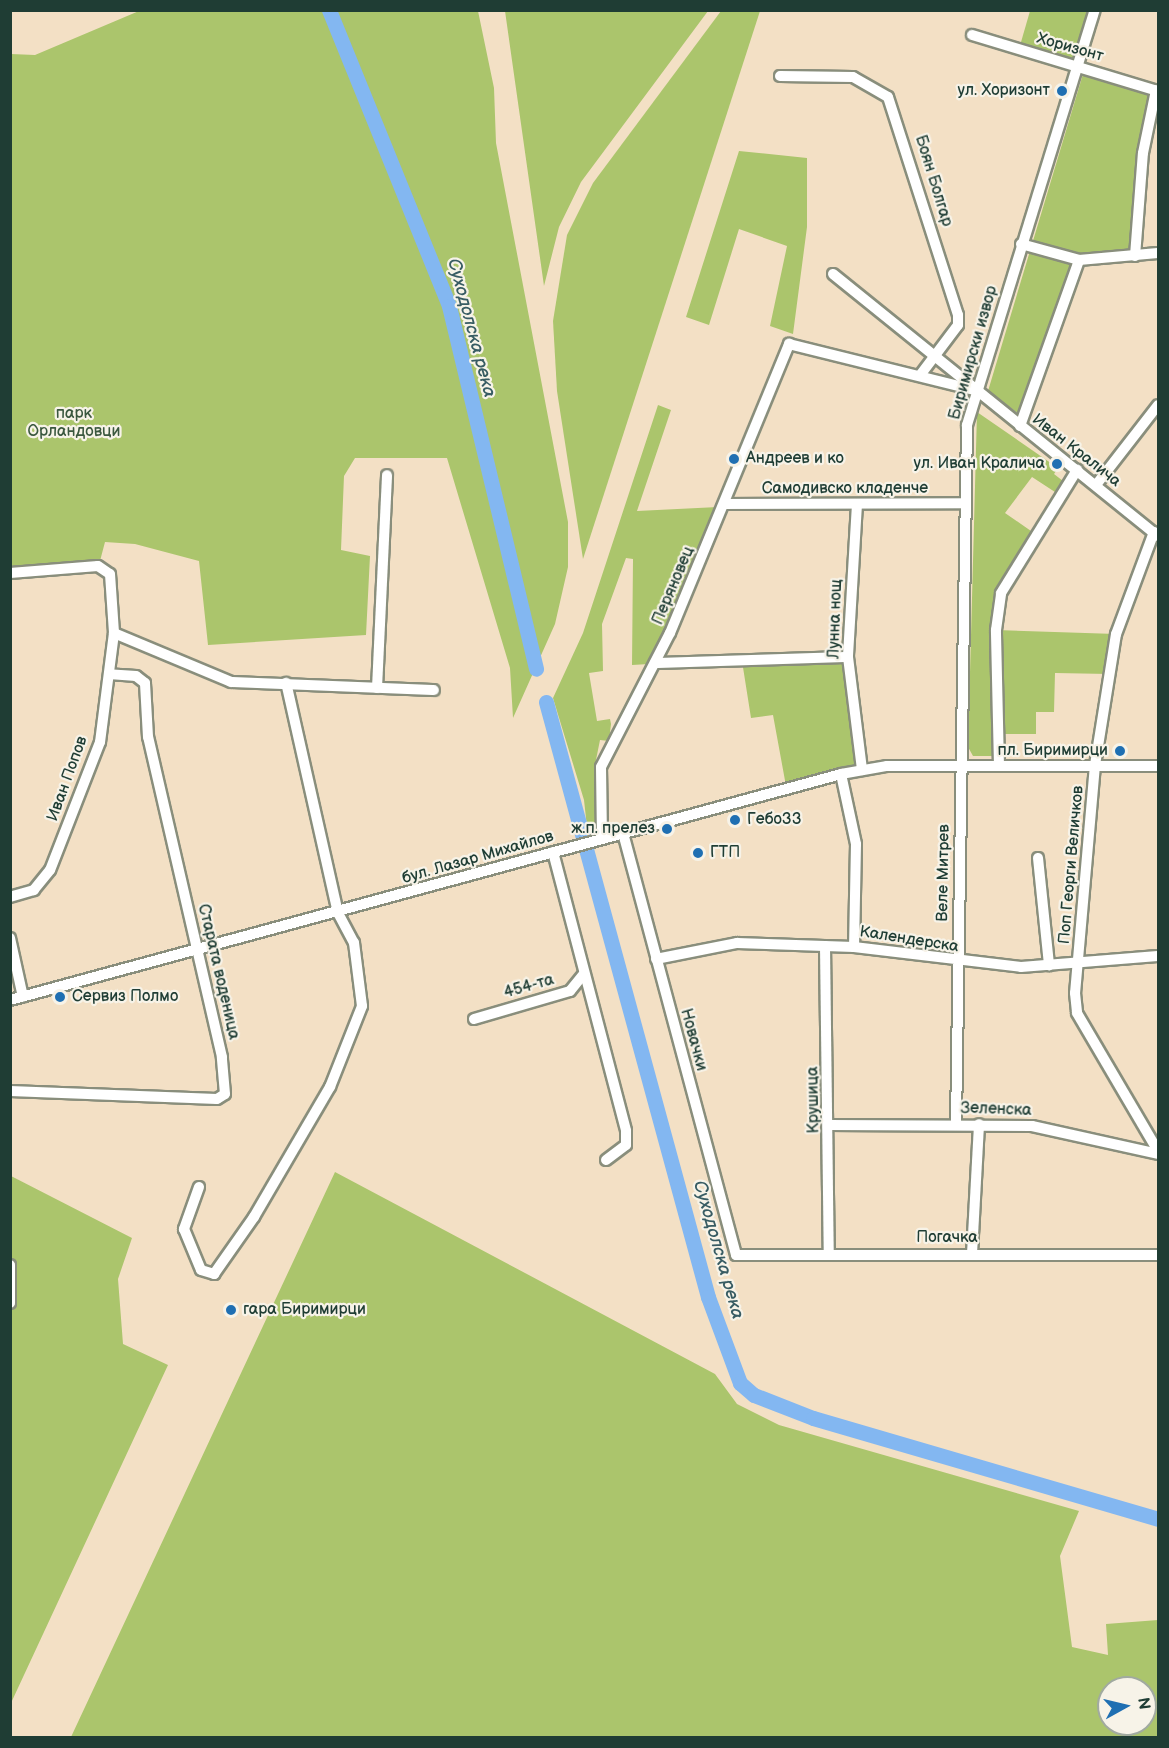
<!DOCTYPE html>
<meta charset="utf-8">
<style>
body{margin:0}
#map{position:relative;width:1169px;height:1748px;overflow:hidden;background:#f3e0c5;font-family:"Balsamiq Sans",sans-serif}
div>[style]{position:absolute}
.green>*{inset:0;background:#abc56c}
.river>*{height:15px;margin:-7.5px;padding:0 7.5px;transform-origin:7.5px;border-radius:7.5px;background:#83b7f1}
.roads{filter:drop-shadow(2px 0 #898e7c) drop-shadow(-2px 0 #898e7c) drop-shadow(0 2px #898e7c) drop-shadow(0 -2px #898e7c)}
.minor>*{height:10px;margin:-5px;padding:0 5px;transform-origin:5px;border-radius:5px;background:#fff}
.dots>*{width:16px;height:16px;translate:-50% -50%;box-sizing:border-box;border:3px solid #f7f3e8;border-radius:50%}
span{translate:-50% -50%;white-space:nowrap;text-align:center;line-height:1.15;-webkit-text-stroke:4.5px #f7f3e8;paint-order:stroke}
.street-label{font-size:16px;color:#1f3d34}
.poi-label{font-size:16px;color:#1f3d34}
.right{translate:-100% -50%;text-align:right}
.left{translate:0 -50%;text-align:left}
.park-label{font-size:16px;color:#3b583f}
.water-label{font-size:18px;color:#385c63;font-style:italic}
.frame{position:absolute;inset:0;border:12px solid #1f3d34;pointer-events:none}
.north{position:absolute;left:1097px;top:1676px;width:60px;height:60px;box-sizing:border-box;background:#f7f3e8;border:2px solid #a1aaa0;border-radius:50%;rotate:82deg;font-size:16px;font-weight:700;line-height:24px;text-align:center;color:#1f3d34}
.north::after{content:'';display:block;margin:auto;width:21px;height:27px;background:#1f6fb2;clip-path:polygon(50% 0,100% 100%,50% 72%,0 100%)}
</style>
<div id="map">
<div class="green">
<div style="clip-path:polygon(139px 11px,478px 11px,494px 88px,496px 143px,568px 522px,568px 567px,555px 624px,513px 718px,510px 668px,447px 458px,355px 458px,344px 476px,341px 550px,370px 556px,366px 635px,208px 645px,199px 561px,135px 544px,105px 542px,100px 561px,11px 567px,11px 54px,35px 55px)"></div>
<div style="clip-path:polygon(505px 11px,708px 11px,581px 182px,559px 227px,544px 286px)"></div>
<div style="clip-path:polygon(721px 11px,760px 11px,583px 559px,557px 391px,553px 321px,567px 235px,593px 183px)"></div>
<div style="clip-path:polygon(1030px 11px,1089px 11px,1077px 66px,1019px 49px)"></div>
<div style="clip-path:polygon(1083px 74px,1151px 93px,1137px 153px,1129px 252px,1075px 256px,1019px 414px,988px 391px)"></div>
<div style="clip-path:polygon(739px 151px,807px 158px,807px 227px,793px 334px,770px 326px,787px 246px,739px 229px,709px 325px,686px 317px)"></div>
<div style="clip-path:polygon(658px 405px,671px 410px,637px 511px,718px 507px,649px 664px,632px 665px,633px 559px,626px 558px,602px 624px,603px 671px,589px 673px,597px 721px,610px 719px,611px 724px,609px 741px,600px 740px,595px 765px,596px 833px,588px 836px,584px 800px,553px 698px,583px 633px)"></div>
<div style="clip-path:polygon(977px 412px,1058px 468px,1054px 474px,1063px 481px,1055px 492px,1032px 477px,1005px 513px,1031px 531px,997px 592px,996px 756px,973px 756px,968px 747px)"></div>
<div style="clip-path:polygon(996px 630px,1116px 634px,1109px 674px,1055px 673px,1054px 712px,1036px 712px,1036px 734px,999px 734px)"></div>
<div style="clip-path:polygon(848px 657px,862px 770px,786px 786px,773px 715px,751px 718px,742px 661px)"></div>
<div style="clip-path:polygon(evenodd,335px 1172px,715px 1374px,737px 1404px,779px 1425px,1079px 1511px,1060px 1556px,1072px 1647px,1108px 1655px,1106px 1624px,1158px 1620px,1158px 1737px,71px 1737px,335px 1172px,1109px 1688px,1145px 1688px,1145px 1724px,1109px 1724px,1109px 1688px)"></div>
<div style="clip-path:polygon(11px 1176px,132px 1238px,118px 1279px,123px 1344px,168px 1365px,11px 1703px)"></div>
</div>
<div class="river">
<div style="left:329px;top:10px;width:319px;rotate:67.9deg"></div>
<div style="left:449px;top:306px;width:373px;rotate:76.5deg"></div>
<div style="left:546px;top:702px;width:617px;rotate:74.77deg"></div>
<div style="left:708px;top:1297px;width:92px;rotate:69.6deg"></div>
<div style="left:740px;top:1383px;width:18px;rotate:41deg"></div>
<div style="left:754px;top:1395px;width:63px;rotate:21.3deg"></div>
<div style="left:813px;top:1418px;width:359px;rotate:16.3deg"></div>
</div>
<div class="roads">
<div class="minor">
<div style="left:972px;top:35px;width:194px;rotate:16.8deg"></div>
<div style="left:780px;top:76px;width:73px;rotate:0.8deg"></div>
<div style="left:853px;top:77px;width:40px;rotate:29.7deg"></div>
<div style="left:888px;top:97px;width:229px;rotate:72.2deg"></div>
<div style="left:958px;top:315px;width:10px;rotate:90deg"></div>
<div style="left:958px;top:325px;width:61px;rotate:127.1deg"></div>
<div style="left:1021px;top:244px;width:60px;rotate:15.4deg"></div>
<div style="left:1079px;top:260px;width:79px;rotate:-5.1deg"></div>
<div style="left:1135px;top:256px;width:103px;rotate:-85.6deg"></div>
<div style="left:1143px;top:153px;width:64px;rotate:-78.3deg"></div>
<div style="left:833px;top:274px;width:417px;rotate:38.9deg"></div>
<div style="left:1020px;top:426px;width:176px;rotate:-70.4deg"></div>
<div style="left:1096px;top:485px;width:101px;rotate:-52.2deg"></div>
<div style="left:724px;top:504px;width:242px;rotate:-0.2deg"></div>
<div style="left:857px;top:504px;width:153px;rotate:93.4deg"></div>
<div style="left:848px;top:657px;width:114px;rotate:82.9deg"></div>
<div style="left:1154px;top:532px;width:109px;rotate:110.4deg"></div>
<div style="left:1116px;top:634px;width:133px;rotate:99.1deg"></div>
<div style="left:1095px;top:765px;width:229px;rotate:95deg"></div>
<div style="left:1075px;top:993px;width:20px;rotate:84deg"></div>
<div style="left:1077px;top:1013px;width:160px;rotate:59.6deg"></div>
<div style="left:10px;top:573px;width:88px;rotate:-4.5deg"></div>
<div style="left:98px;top:566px;width:14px;rotate:34deg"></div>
<div style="left:110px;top:574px;width:59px;rotate:86.1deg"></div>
<div style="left:114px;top:633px;width:110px;rotate:97.3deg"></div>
<div style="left:100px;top:742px;width:137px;rotate:111.3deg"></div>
<div style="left:50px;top:870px;width:26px;rotate:129deg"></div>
<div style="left:34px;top:890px;width:25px;rotate:164deg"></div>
<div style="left:114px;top:633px;width:127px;rotate:22.7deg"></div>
<div style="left:231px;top:682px;width:203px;rotate:2.3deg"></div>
<div style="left:655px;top:663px;width:193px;rotate:-1.8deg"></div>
<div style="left:377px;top:688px;width:213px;rotate:-87.3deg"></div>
<div style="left:999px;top:766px;width:136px;rotate:-91.3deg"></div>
<div style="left:996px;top:630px;width:37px;rotate:-82deg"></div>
<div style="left:1001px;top:593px;width:145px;rotate:-58.3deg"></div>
<div style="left:841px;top:774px;width:72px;rotate:77.9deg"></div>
<div style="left:856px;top:844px;width:103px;rotate:91.1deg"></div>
<div style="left:623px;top:833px;width:437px;rotate:75deg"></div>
<div style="left:736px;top:1255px;width:422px"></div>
<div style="left:602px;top:839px;width:72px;rotate:-90.8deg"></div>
<div style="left:601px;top:767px;width:151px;rotate:-62.8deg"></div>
<div style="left:670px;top:633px;width:313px;rotate:-67.6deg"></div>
<div style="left:789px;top:344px;width:192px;rotate:13.9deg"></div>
<div style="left:553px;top:852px;width:288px;rotate:75.3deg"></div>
<div style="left:626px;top:1131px;width:14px;rotate:90deg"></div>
<div style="left:626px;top:1145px;width:25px;rotate:143deg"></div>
<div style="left:1038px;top:858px;width:108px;rotate:84.1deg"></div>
<div style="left:10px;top:938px;width:60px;rotate:77.6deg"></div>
<div style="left:825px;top:946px;width:307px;rotate:89.3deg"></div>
<div style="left:656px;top:959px;width:83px;rotate:-11.2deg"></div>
<div style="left:737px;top:943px;width:117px;rotate:2deg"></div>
<div style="left:854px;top:947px;width:168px;rotate:6.8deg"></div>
<div style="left:1021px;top:967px;width:137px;rotate:-4.6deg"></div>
<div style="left:10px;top:1000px;width:861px;rotate:-15.21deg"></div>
<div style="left:841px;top:774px;width:47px;rotate:-9.9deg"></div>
<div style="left:887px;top:766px;width:271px"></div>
<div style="left:474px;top:1019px;width:100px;rotate:-16.3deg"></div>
<div style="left:570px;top:991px;width:22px;rotate:-51deg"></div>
<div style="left:10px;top:1091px;width:207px;rotate:2.2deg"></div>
<div style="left:217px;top:1099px;width:9px;rotate:-32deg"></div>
<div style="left:225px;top:1094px;width:37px;rotate:-95deg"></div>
<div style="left:222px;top:1057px;width:328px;rotate:-103deg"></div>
<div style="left:148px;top:737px;width:54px;rotate:-93.2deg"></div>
<div style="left:145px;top:683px;width:11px;rotate:-142deg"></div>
<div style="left:136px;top:676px;width:27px;rotate:-176deg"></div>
<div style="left:956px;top:1124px;width:699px;rotate:-89.1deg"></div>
<div style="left:967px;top:425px;width:434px;rotate:-72.9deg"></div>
<div style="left:829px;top:1125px;width:203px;rotate:0.3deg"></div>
<div style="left:1032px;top:1126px;width:129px;rotate:12.5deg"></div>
<div style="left:199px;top:1187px;width:45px;rotate:109.7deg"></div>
<div style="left:184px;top:1229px;width:44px;rotate:67.5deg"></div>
<div style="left:201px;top:1270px;width:14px;rotate:17deg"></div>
<div style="left:214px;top:1274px;width:70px;rotate:-54.9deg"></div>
<div style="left:254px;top:1217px;width:151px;rotate:-59.7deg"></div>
<div style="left:330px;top:1087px;width:87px;rotate:-68.4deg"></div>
<div style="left:362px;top:1006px;width:64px;rotate:-97.2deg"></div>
<div style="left:354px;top:943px;width:34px;rotate:-118deg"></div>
<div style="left:338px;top:913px;width:236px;rotate:-102.7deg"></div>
<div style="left:972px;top:1254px;width:130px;rotate:-86.9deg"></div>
<div style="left:10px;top:1265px;width:38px;rotate:90deg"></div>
</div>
</div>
<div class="dots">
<div style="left:1062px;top:91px;background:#1f6fb2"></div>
<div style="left:734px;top:459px;background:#1f6fb2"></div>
<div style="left:1057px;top:464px;background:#1f6fb2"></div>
<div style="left:1120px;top:751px;background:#1f6fb2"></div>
<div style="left:735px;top:820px;background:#1f6fb2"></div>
<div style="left:667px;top:829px;background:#1f6fb2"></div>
<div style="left:698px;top:853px;background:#1f6fb2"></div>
<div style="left:60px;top:997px;background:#1f6fb2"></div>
<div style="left:231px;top:1310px;background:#1f6fb2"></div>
</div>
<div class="street-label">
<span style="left:1070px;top:48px;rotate:16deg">Хоризонт</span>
<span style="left:933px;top:181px;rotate:73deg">Боян Болгар</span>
<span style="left:974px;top:353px;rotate:-74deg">Биримирски извор</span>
<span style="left:1076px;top:451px;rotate:38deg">Иван Кралича</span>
<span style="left:845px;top:489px">Самодивско кладенче</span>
<span style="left:674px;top:586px;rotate:-67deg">Перяновец</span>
<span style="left:836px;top:619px;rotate:-88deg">Лунна нощ</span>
<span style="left:68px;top:779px;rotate:-70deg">Иван Попов</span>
<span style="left:478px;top:858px;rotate:-16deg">бул. Лазар Михайлов</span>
<span style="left:1072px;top:865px;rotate:-85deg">Поп Георги Величков</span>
<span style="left:944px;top:873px;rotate:-89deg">Веле Митрев</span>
<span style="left:909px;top:940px;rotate:9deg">Календерска</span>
<span style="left:218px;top:972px;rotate:77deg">Старата воденица</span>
<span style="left:529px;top:987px;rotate:-16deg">454-та</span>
<span style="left:693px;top:1040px;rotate:75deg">Новачки</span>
<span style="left:814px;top:1100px;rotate:-91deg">Крушица</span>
<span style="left:996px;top:1110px;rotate:2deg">Зеленска</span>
<span style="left:947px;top:1238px">Погачка</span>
</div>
<div class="poi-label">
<span class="right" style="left:1050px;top:91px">ул. Хоризонт</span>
<span class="left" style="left:746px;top:459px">Андреев и ко</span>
<span class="right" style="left:1045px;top:464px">ул. Иван Кралича</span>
<span class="right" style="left:1108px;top:751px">пл. Биримирци</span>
<span class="left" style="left:747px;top:820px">Гебо33</span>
<span class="right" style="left:655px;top:829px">ж.п. прелез</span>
<span class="left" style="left:710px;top:853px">ГТП</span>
<span class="left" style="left:72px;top:997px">Сервиз Полмо</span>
<span class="left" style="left:243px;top:1310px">гара Биримирци</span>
</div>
<div class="park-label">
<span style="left:74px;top:423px">парк<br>Орландовци</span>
</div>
<div class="water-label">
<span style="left:471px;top:328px;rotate:75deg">Суходолска река</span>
<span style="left:718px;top:1250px;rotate:74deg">Суходолска река</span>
</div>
<div class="frame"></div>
<div class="north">N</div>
</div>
